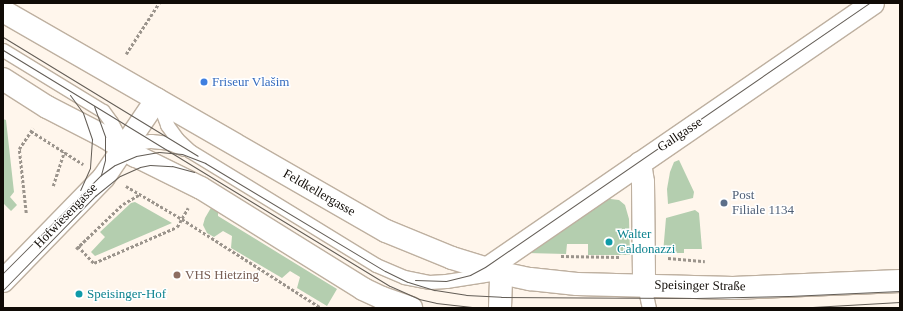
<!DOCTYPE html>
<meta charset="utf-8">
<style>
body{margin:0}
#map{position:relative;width:903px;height:311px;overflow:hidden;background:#fff6ec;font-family:"Times New Roman",serif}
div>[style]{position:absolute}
.green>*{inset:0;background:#b4ceaf}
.path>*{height:2.5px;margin-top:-1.25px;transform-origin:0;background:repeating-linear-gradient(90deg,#9b948c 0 3px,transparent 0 5px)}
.roads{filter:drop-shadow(1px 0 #beb0a0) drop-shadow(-1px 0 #beb0a0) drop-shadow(0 1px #beb0a0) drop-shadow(0 -1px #beb0a0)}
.lane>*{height:13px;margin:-6.5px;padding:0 6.5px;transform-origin:6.5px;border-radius:6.5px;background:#fff}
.street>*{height:22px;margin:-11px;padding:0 11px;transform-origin:11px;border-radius:11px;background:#fff}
.secondary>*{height:22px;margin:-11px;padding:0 11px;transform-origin:11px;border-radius:11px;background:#fff}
.tram>*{height:1px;margin:-0.5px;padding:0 0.5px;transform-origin:0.5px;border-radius:0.5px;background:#635d56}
.dots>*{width:11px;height:11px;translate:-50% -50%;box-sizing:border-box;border:2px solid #fff;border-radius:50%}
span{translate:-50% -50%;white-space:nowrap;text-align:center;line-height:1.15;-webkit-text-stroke:3px #fff;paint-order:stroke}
.shop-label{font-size:13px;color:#366cbe}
.left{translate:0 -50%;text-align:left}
.street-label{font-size:13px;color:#100b06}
.service-label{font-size:13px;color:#4e5e75}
.culture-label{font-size:13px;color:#0d838f}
.education-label{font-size:13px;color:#785e54}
.frame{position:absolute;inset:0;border:4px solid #100b06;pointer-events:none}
</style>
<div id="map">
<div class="green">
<div style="clip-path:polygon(3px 119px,6px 120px,14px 192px,10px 197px,17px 205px,11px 211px,3px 203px)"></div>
<div style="clip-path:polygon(679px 160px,694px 192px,693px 198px,668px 204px,667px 189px,670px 172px,674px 162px)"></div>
<div style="clip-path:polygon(602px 198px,619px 200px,625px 205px,629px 219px,630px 255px,588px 255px,588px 244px,567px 244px,566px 254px,527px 253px)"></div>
<div style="clip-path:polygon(135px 202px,172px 223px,95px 256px,91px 252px,105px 237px,100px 232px,131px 203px)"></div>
<div style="clip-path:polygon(212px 206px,218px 209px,218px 216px,337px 289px,327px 306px,297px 288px,300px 277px,290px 271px,282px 278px,231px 248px,232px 236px,223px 231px,214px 237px,207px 233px,203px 225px,205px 218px)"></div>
<div style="clip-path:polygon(695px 210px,699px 213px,702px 249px,684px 249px,684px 253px,663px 253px,666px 218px)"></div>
</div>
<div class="path">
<div style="left:126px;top:54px;width:61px;rotate:-57.1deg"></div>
<div style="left:31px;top:131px;width:62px;rotate:32.4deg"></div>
<div style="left:53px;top:186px;width:36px;rotate:-72deg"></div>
<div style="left:126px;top:186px;width:65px;rotate:30.5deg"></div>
<div style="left:182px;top:219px;width:165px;rotate:32.6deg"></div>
<div style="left:26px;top:213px;width:64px;rotate:-96.2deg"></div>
<div style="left:19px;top:149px;width:25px;rotate:-56deg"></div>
<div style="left:78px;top:246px;width:23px;rotate:47deg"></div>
<div style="left:94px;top:263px;width:90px;rotate:-23.4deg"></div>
<div style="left:177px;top:227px;width:22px;rotate:-60deg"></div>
<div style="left:76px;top:249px;width:65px;rotate:-43.8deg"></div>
<div style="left:123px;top:204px;width:20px;rotate:-30deg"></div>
<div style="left:561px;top:256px;width:59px;rotate:1deg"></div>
<div style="left:668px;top:258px;width:37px;rotate:5deg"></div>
</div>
<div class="roads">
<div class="lane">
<div style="left:3px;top:50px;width:117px;rotate:31.4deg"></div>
<div style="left:103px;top:111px;width:14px;rotate:54deg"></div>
<div style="left:111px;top:122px;width:30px;rotate:62deg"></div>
<div style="left:125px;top:148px;width:12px;rotate:-24deg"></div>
<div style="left:136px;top:143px;width:15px;rotate:-8deg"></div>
<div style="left:151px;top:141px;width:18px;rotate:6deg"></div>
<div style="left:169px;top:143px;width:16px;rotate:22deg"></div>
<div style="left:158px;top:101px;width:26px;rotate:69deg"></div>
<div style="left:167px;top:125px;width:17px;rotate:54deg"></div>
<div style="left:177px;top:139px;width:18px;rotate:43deg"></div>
<div style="left:190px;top:151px;width:218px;rotate:31.5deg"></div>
<div style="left:376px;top:265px;width:30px;rotate:23deg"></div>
<div style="left:404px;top:277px;width:25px;rotate:11deg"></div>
<div style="left:429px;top:282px;width:17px;rotate:-3deg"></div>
<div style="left:446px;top:281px;width:47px;rotate:-8.7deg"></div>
<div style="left:644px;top:285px;width:24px;rotate:78deg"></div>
</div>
<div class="street">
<div style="left:640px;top:163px;width:19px;rotate:81deg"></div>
<div style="left:643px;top:182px;width:103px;rotate:89.4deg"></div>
<div style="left:488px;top:268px;width:467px;rotate:-34.5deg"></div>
<div style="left:500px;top:308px;width:35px;rotate:-88deg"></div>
</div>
<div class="secondary">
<div style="left:3px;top:11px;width:442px;rotate:29.9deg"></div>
<div style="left:386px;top:231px;width:71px;rotate:22.2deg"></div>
<div style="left:452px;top:258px;width:51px;rotate:17deg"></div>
<div style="left:501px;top:273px;width:30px;rotate:12deg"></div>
<div style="left:530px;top:279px;width:47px;rotate:6.1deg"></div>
<div style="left:577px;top:284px;width:156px;rotate:1.5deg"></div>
<div style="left:733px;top:288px;width:167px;rotate:-2.4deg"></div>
<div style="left:3px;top:79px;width:52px;rotate:32.5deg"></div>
<div style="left:47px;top:107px;width:65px;rotate:27.3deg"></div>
<div style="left:105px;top:137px;width:36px;rotate:32deg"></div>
<div style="left:136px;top:156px;width:72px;rotate:26.2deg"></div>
<div style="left:201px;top:188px;width:191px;rotate:31.9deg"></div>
<div style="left:363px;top:289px;width:21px;rotate:25deg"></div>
<div style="left:382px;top:298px;width:31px;rotate:19deg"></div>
<div style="left:3px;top:281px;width:145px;rotate:-45.8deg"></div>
<div style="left:104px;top:177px;width:94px;rotate:-55.8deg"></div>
</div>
</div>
<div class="tram">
<div style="left:3px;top:37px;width:228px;rotate:31.4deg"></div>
<div style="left:3px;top:50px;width:453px;rotate:31.4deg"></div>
<div style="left:390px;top:286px;width:32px;rotate:24deg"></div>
<div style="left:419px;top:299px;width:17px;rotate:13deg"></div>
<div style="left:436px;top:303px;width:45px;rotate:6.3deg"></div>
<div style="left:70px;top:95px;width:22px;rotate:54deg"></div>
<div style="left:83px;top:113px;width:28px;rotate:71deg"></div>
<div style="left:92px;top:139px;width:29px;rotate:94deg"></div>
<div style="left:90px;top:168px;width:24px;rotate:114deg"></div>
<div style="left:94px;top:106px;width:33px;rotate:70deg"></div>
<div style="left:105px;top:137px;width:23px;rotate:90deg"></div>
<div style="left:105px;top:160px;width:16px;rotate:105deg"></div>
<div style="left:3px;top:273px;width:139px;rotate:-45deg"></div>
<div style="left:101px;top:175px;width:17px;rotate:-36deg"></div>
<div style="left:115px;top:165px;width:23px;rotate:-23deg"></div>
<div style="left:136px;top:156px;width:23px;rotate:-10deg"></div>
<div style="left:159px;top:152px;width:23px;rotate:5deg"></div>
<div style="left:182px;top:154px;width:25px;rotate:21deg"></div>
<div style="left:205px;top:163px;width:210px;rotate:31deg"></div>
<div style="left:385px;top:271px;width:25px;rotate:26deg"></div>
<div style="left:408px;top:282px;width:28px;rotate:17deg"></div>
<div style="left:435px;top:290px;width:31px;rotate:9deg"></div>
<div style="left:466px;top:295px;width:35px;rotate:3deg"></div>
<div style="left:501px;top:297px;width:195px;rotate:0.3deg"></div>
<div style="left:696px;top:298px;width:93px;rotate:-1.2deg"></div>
<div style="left:789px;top:296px;width:111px;rotate:-2.6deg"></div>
<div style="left:415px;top:280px;width:31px;rotate:2deg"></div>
<div style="left:446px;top:281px;width:25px;rotate:-14deg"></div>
<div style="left:470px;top:275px;width:17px;rotate:-28deg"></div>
<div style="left:485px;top:267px;width:466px;rotate:-34.5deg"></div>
<div style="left:3px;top:290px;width:132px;rotate:-45.6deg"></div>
<div style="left:95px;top:196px;width:32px;rotate:-39deg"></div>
<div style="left:120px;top:176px;width:22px;rotate:-24deg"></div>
<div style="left:140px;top:167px;width:10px;rotate:-11deg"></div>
<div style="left:150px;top:165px;width:22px;rotate:3deg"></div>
<div style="left:172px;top:166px;width:23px;rotate:15deg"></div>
<div style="left:795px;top:308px;width:105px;rotate:-3.3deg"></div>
</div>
<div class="dots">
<div style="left:204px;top:82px;background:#3f7fe0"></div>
<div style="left:724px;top:203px;background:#5c6f8a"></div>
<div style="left:609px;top:242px;background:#0f9aa8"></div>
<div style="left:177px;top:275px;background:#8d6e63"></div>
<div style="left:79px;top:294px;background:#0f9aa8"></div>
</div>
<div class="shop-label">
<span class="left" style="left:212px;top:82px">Friseur Vlašim</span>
</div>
<div class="street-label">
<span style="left:680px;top:135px;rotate:-34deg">Gallgasse</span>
<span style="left:319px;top:193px;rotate:30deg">Feldkellergasse</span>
<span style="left:66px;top:216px;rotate:-46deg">Hofwiesengasse</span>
<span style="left:700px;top:286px;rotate:1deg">Speisinger Straße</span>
</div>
<div class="service-label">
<span class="left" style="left:732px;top:203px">Post<br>Filiale 1134</span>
</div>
<div class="culture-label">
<span class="left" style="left:617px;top:242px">Walter<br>Caldonazzi</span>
<span class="left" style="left:87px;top:294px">Speisinger-Hof</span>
</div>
<div class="education-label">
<span class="left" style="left:185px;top:275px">VHS Hietzing</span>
</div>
<div class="frame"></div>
</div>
